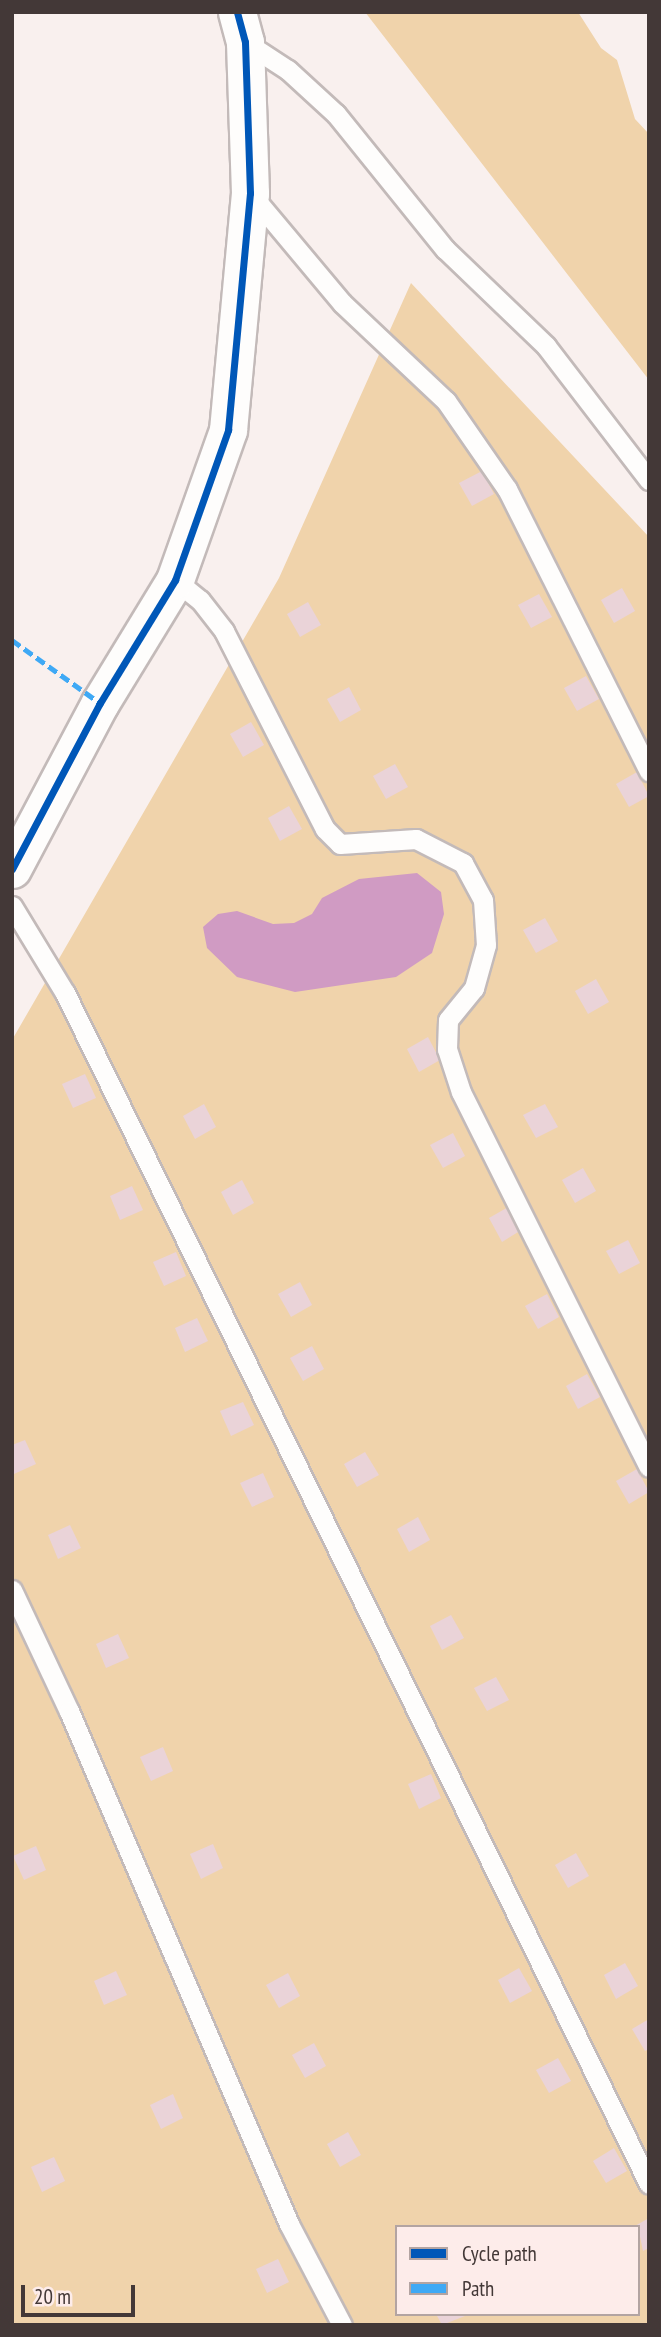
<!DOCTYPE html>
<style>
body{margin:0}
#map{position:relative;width:661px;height:2337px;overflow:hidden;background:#f9f0ee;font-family:"PT Sans Narrow",sans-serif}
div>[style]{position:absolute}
.green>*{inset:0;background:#f0d3ab}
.water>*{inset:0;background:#d09bc3}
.building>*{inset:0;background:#ead3d8}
.roads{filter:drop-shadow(2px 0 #c3bab9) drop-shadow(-2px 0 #c3bab9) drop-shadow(0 2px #c3bab9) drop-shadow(0 -2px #c3bab9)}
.service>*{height:19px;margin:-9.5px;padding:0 9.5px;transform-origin:9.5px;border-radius:9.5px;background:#fefdfc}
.minor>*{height:37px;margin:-18.5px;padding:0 18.5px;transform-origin:18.5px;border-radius:18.5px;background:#fefdfc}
.quiet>*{height:5px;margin-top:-2.5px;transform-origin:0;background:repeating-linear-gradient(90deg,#3fa9f5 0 10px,transparent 0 15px)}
.cycleway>*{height:7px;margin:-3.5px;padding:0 3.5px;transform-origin:3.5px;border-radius:3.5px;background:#0057b8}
span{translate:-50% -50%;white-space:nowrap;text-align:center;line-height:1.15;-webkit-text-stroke:5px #fdecea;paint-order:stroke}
.frame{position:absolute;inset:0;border:14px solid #433837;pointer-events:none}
.legend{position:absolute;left:395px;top:2225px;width:245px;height:91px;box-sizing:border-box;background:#fdecea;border:2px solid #b3a4a2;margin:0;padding:9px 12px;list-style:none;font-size:21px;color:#433837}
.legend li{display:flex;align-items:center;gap:14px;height:35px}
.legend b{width:35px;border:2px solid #b3a4a2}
.scale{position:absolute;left:21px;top:2285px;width:114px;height:32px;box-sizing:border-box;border:4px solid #433837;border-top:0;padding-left:9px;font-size:21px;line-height:24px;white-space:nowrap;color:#433837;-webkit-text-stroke:5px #fdecea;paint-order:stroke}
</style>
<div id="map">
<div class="green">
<div style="clip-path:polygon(365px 12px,578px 12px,601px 48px,617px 60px,635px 119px,649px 134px,649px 380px)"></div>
<div style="clip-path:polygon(evenodd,411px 283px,649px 537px,649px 2325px,12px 2325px,12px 1040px,279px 578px,411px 283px,397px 2227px,638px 2227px,638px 2314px,397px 2314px,397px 2227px)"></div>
</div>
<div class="water">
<div style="clip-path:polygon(417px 873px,441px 892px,444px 914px,432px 953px,396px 977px,295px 992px,237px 977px,207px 948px,203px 927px,218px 914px,237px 911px,273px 924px,294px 923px,312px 914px,322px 898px,359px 879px)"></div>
</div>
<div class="building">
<div style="clip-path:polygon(482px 471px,494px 494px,472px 506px,459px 483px)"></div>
<div style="clip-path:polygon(622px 588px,635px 611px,614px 623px,601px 600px)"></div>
<div style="clip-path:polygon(539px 594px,552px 617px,531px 628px,518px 605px)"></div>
<div style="clip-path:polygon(308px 602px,321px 625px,300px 637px,287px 614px)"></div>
<div style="clip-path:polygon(586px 676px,599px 699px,577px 711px,564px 688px)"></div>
<div style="clip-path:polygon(349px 687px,361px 710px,340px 722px,327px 699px)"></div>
<div style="clip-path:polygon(251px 722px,264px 745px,243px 757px,230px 734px)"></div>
<div style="clip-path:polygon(395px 764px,408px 787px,386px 799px,373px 776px)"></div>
<div style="clip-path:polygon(637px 772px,649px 796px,629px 807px,616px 784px)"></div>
<div style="clip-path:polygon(289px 806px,302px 829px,280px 841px,268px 818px)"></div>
<div style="clip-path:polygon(545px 918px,558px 941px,536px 953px,523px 930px)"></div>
<div style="clip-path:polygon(596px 979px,609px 1002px,588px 1014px,575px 991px)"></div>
<div style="clip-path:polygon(428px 1037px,440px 1060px,419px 1072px,407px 1049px)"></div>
<div style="clip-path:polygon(85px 1074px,96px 1098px,73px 1108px,62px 1084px)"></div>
<div style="clip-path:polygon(204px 1104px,216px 1127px,195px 1139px,183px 1116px)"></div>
<div style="clip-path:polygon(545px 1104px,558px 1127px,536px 1138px,523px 1115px)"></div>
<div style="clip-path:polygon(453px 1133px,465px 1156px,443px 1168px,430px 1145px)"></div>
<div style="clip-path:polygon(583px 1168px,596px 1191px,575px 1203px,562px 1180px)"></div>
<div style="clip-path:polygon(242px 1180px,254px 1203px,233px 1215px,221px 1192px)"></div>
<div style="clip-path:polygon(132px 1186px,143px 1210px,120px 1220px,110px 1196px)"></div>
<div style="clip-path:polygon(510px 1206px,523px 1229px,502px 1242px,489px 1218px)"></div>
<div style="clip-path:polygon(628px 1240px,640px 1263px,619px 1274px,606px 1251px)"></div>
<div style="clip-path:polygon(176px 1252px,186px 1276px,164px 1286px,153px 1262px)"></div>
<div style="clip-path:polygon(300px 1282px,312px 1305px,291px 1317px,278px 1294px)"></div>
<div style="clip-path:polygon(547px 1294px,559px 1317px,538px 1329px,525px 1306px)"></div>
<div style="clip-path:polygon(197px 1318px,208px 1341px,185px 1352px,175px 1328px)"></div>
<div style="clip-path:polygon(312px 1346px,324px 1369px,303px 1381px,290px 1358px)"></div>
<div style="clip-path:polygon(587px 1374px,600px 1397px,578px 1409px,566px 1386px)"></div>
<div style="clip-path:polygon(243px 1402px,254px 1425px,231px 1436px,220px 1411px)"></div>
<div style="clip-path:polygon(25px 1440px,36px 1464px,14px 1474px,12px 1445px)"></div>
<div style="clip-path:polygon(365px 1452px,379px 1475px,357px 1487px,344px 1464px)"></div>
<div style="clip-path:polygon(637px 1469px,649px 1492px,629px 1504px,616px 1481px)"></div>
<div style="clip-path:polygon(263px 1473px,274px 1497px,252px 1507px,240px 1483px)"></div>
<div style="clip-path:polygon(418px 1517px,430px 1540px,409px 1552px,397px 1529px)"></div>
<div style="clip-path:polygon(70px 1525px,81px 1548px,58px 1559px,48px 1535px)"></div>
<div style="clip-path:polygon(451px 1615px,464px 1638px,442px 1650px,430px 1626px)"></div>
<div style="clip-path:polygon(118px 1634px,129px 1658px,106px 1668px,96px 1644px)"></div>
<div style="clip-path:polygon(496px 1677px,509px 1700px,487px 1711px,474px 1688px)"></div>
<div style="clip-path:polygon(163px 1747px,173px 1771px,151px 1781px,140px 1757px)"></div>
<div style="clip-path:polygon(431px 1774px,441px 1798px,419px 1809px,408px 1784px)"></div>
<div style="clip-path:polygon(213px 1844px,223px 1868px,201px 1879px,190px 1854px)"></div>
<div style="clip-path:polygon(36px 1846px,46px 1870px,24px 1880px,13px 1856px)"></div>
<div style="clip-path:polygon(576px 1853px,589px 1876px,568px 1888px,555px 1865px)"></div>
<div style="clip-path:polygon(625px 1963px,638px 1986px,616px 1999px,604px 1975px)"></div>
<div style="clip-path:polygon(519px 1968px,532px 1991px,510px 2003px,498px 1980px)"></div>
<div style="clip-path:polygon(116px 1971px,127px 1995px,104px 2005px,94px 1981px)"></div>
<div style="clip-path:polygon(288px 1973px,300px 1996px,279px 2008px,266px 1985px)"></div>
<div style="clip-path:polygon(649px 2019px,649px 2049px,645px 2051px,632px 2029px)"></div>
<div style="clip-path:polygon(314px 2043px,326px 2066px,305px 2078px,292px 2055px)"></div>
<div style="clip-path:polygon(558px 2058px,571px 2081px,549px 2093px,536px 2070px)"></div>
<div style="clip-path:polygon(173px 2094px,183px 2118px,161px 2129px,150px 2105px)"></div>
<div style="clip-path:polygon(348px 2132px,361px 2155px,340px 2167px,327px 2144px)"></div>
<div style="clip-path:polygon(614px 2148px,627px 2171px,606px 2183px,593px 2161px)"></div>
<div style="clip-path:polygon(54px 2157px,65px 2181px,42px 2192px,31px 2167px)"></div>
<div style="clip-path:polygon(649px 2218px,649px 2248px,643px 2251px,638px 2227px,633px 2227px)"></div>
<div style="clip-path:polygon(278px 2259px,289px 2282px,267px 2293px,256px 2269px)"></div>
<div style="clip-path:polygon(436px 2314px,464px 2314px,465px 2316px,442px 2325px)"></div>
</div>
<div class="roads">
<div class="service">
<div style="left:245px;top:42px;width:51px;rotate:33.1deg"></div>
<div style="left:288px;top:70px;width:65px;rotate:42.5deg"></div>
<div style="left:336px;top:114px;width:174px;rotate:51.1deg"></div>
<div style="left:445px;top:249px;width:140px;rotate:43.8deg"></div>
<div style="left:546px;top:346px;width:169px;rotate:52.5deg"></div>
<div style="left:250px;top:193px;width:143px;rotate:50.1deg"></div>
<div style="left:342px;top:303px;width:143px;rotate:43.3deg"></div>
<div style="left:446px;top:401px;width:107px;rotate:55.3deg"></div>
<div style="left:507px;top:489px;width:316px;rotate:63.3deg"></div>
<div style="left:175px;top:580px;width:32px;rotate:39deg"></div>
<div style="left:200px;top:600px;width:39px;rotate:52deg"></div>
<div style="left:224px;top:631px;width:222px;rotate:63deg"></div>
<div style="left:325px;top:829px;width:21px;rotate:45deg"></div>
<div style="left:340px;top:844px;width:76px;rotate:-3.8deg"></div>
<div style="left:416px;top:839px;width:53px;rotate:27.1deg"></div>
<div style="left:463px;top:863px;width:42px;rotate:61.6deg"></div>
<div style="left:483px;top:900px;width:45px;rotate:86.2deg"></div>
<div style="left:486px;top:945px;width:45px;rotate:105.6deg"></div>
<div style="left:474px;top:988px;width:41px;rotate:129.1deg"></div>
<div style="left:448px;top:1020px;width:29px;rotate:92deg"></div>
<div style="left:447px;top:1049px;width:45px;rotate:72deg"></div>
<div style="left:461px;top:1092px;width:419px;rotate:63.4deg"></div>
<div style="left:12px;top:906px;width:102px;rotate:58.7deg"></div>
<div style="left:65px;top:993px;width:1326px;rotate:63.88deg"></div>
<div style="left:12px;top:1590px;width:134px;rotate:64.8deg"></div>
<div style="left:69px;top:1711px;width:558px;rotate:66.79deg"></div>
<div style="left:289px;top:2224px;width:114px;rotate:62.3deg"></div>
</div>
<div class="minor">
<div style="left:12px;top:869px;width:188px;rotate:-62.1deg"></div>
<div style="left:100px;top:703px;width:144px;rotate:-58.6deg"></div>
<div style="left:175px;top:580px;width:159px;rotate:-70.5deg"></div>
<div style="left:228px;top:430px;width:238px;rotate:-84.7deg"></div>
<div style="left:250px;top:193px;width:151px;rotate:-91.9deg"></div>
<div style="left:245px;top:42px;width:31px;rotate:-105deg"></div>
</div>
</div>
<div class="quiet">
<div style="left:12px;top:640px;width:108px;rotate:35.6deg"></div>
</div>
<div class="cycleway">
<div style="left:12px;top:869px;width:188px;rotate:-62.1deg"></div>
<div style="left:100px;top:703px;width:144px;rotate:-58.6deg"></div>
<div style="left:175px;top:580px;width:159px;rotate:-70.5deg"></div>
<div style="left:228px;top:430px;width:238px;rotate:-84.7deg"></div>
<div style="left:250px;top:193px;width:151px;rotate:-91.9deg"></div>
<div style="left:245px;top:42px;width:31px;rotate:-105deg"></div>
</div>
<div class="frame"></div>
<ul class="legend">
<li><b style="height:9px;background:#0057b8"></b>Cycle path</li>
<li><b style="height:9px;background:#3fa9f5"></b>Path</li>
</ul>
<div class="scale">20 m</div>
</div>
